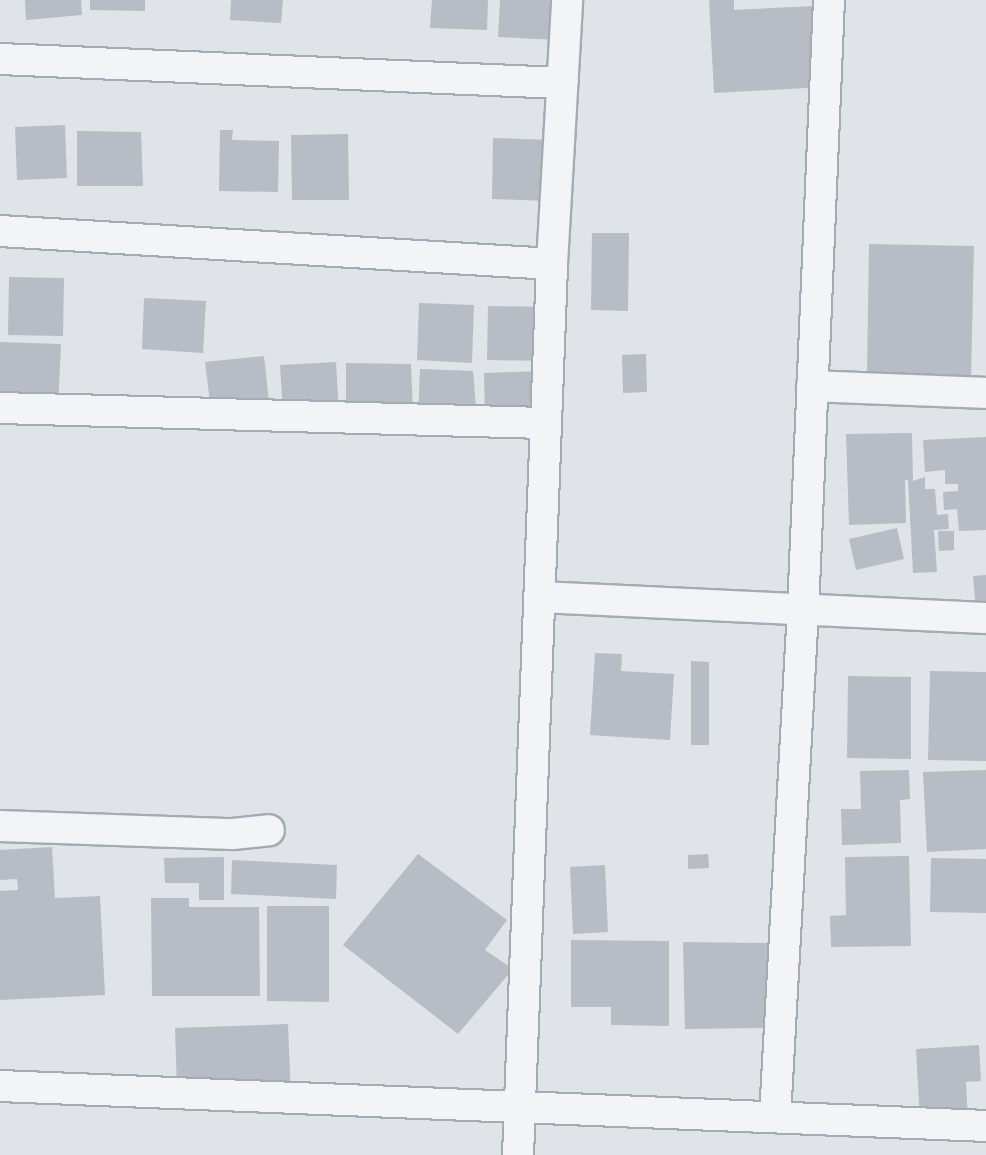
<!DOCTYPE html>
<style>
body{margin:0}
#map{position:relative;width:986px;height:1155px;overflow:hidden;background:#e0e3e8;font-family:"Source Sans 3",sans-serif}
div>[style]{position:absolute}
.building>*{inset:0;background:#b7bdc4}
.roads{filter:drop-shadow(2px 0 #a6aab2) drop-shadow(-2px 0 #a6aab2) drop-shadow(0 2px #a6aab2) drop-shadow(0 -2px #a6aab2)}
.minor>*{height:30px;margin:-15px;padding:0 15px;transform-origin:15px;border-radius:15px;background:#f2f4f6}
span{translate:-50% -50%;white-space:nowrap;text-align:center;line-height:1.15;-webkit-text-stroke:4.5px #eff2f5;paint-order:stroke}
</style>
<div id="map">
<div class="building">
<div style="clip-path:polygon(25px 0,81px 0,82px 15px,26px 20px)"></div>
<div style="clip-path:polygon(90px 0,145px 0,145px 11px,90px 10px)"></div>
<div style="clip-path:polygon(231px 0,283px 0,281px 23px,230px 20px)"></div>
<div style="clip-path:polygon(432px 0,488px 0,487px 30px,430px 28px)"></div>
<div style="clip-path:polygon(500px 0,560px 0,558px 40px,498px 37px)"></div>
<div style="clip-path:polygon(709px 0,734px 0,734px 10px,813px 6px,824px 87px,714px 93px)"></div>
<div style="clip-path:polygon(65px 125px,67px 178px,17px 180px,15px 127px)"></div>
<div style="clip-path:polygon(220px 130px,233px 130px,232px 140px,279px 141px,278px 192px,219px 191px)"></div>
<div style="clip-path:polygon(77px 131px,141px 132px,143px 186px,77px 186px)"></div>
<div style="clip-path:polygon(348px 134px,349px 200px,292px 200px,291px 135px)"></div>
<div style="clip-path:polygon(493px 138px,550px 140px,549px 201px,492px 199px)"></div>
<div style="clip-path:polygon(592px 233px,629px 233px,628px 311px,591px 310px)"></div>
<div style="clip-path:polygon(869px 244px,974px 246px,971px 379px,867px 376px)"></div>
<div style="clip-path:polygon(9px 277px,64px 278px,63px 336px,8px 335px)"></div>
<div style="clip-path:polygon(144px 298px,206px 301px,203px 353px,142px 349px)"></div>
<div style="clip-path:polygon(419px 303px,474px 305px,472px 363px,417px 360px)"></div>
<div style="clip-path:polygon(488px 306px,546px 307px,545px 361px,487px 360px)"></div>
<div style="clip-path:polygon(0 342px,61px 344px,58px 407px,0 405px)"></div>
<div style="clip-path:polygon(646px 354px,647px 392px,623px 393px,622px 355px)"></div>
<div style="clip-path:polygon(264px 356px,270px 412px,211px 411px,205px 362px)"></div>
<div style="clip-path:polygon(336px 362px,339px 415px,283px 412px,280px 365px)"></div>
<div style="clip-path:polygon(346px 363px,411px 364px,413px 414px,346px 414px)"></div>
<div style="clip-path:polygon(420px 369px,473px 371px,477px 419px,418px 416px)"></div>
<div style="clip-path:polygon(542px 371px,542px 418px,485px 417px,484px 373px)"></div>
<div style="clip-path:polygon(912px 433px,913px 481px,925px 477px,925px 489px,935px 489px,937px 515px,948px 514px,949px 529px,934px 530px,937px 572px,913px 573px,908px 480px,905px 480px,906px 523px,849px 525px,846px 434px)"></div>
<div style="clip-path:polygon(986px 437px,986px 530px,959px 531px,957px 509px,944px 510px,943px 492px,958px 491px,958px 484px,945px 484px,945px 470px,925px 472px,923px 440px)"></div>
<div style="clip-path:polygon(897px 528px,904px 559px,856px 570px,849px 539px)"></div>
<div style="clip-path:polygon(938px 531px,954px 531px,954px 550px,939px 551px)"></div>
<div style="clip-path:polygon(986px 575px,986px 610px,976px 611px,973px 576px)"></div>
<div style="clip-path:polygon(595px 653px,622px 654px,621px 671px,674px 674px,670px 740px,590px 735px)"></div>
<div style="clip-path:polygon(691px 661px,709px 662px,709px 745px,691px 745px)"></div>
<div style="clip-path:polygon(930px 671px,986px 672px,986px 761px,928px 760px)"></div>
<div style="clip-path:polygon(848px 676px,911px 677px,911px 759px,847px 758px)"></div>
<div style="clip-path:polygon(909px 770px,910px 799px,900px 800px,901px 843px,842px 845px,841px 809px,861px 809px,860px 771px)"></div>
<div style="clip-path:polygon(986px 770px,986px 849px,927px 852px,923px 772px)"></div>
<div style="clip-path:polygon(52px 847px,55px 898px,100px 896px,105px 995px,0 1000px,0 891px,18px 890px,17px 879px,0 880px,0 850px)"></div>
<div style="clip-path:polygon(418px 854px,507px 920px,485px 950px,513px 969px,458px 1034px,343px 945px)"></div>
<div style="clip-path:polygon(708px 854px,709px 868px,688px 869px,688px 855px)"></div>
<div style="clip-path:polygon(909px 856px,911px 946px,831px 947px,830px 916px,846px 915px,845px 857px)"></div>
<div style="clip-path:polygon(224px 857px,224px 900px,199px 900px,199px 883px,165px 883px,164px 858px)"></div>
<div style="clip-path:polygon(931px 858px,986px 859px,986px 913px,930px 912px)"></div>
<div style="clip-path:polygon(232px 860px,337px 865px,336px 899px,231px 894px)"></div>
<div style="clip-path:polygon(605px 865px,608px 932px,573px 934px,570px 867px)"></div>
<div style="clip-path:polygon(151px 898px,189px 898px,189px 907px,259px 907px,260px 996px,152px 996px)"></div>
<div style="clip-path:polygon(267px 906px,329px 906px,329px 1002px,267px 1001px)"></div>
<div style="clip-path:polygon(571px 940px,669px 941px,669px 1026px,611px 1025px,611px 1007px,571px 1007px)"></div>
<div style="clip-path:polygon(683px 942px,772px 943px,773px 1028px,685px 1029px)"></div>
<div style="clip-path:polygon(288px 1024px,291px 1099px,177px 1091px,175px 1028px)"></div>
<div style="clip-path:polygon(979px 1045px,981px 1081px,966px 1082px,968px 1119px,920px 1122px,916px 1049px)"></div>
</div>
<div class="roads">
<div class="minor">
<div style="left:0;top:59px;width:563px;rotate:2.45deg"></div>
<div style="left:0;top:231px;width:553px;rotate:3.42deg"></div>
<div style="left:812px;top:386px;width:174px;rotate:2.3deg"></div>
<div style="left:0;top:408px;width:545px;rotate:1.58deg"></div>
<div style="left:539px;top:597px;width:447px;rotate:2.7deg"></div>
<div style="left:0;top:826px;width:233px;rotate:2deg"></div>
<div style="left:233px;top:834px;width:36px;rotate:-6deg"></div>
<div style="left:0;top:1086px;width:987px;rotate:2.32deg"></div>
<div style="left:775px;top:1117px;width:508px;rotate:-86.84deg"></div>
<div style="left:803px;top:610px;width:611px;rotate:-87.56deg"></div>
<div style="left:518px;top:1155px;width:892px;rotate:-87.81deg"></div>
<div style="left:552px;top:264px;width:264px;rotate:-86.7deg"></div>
</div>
</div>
</div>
